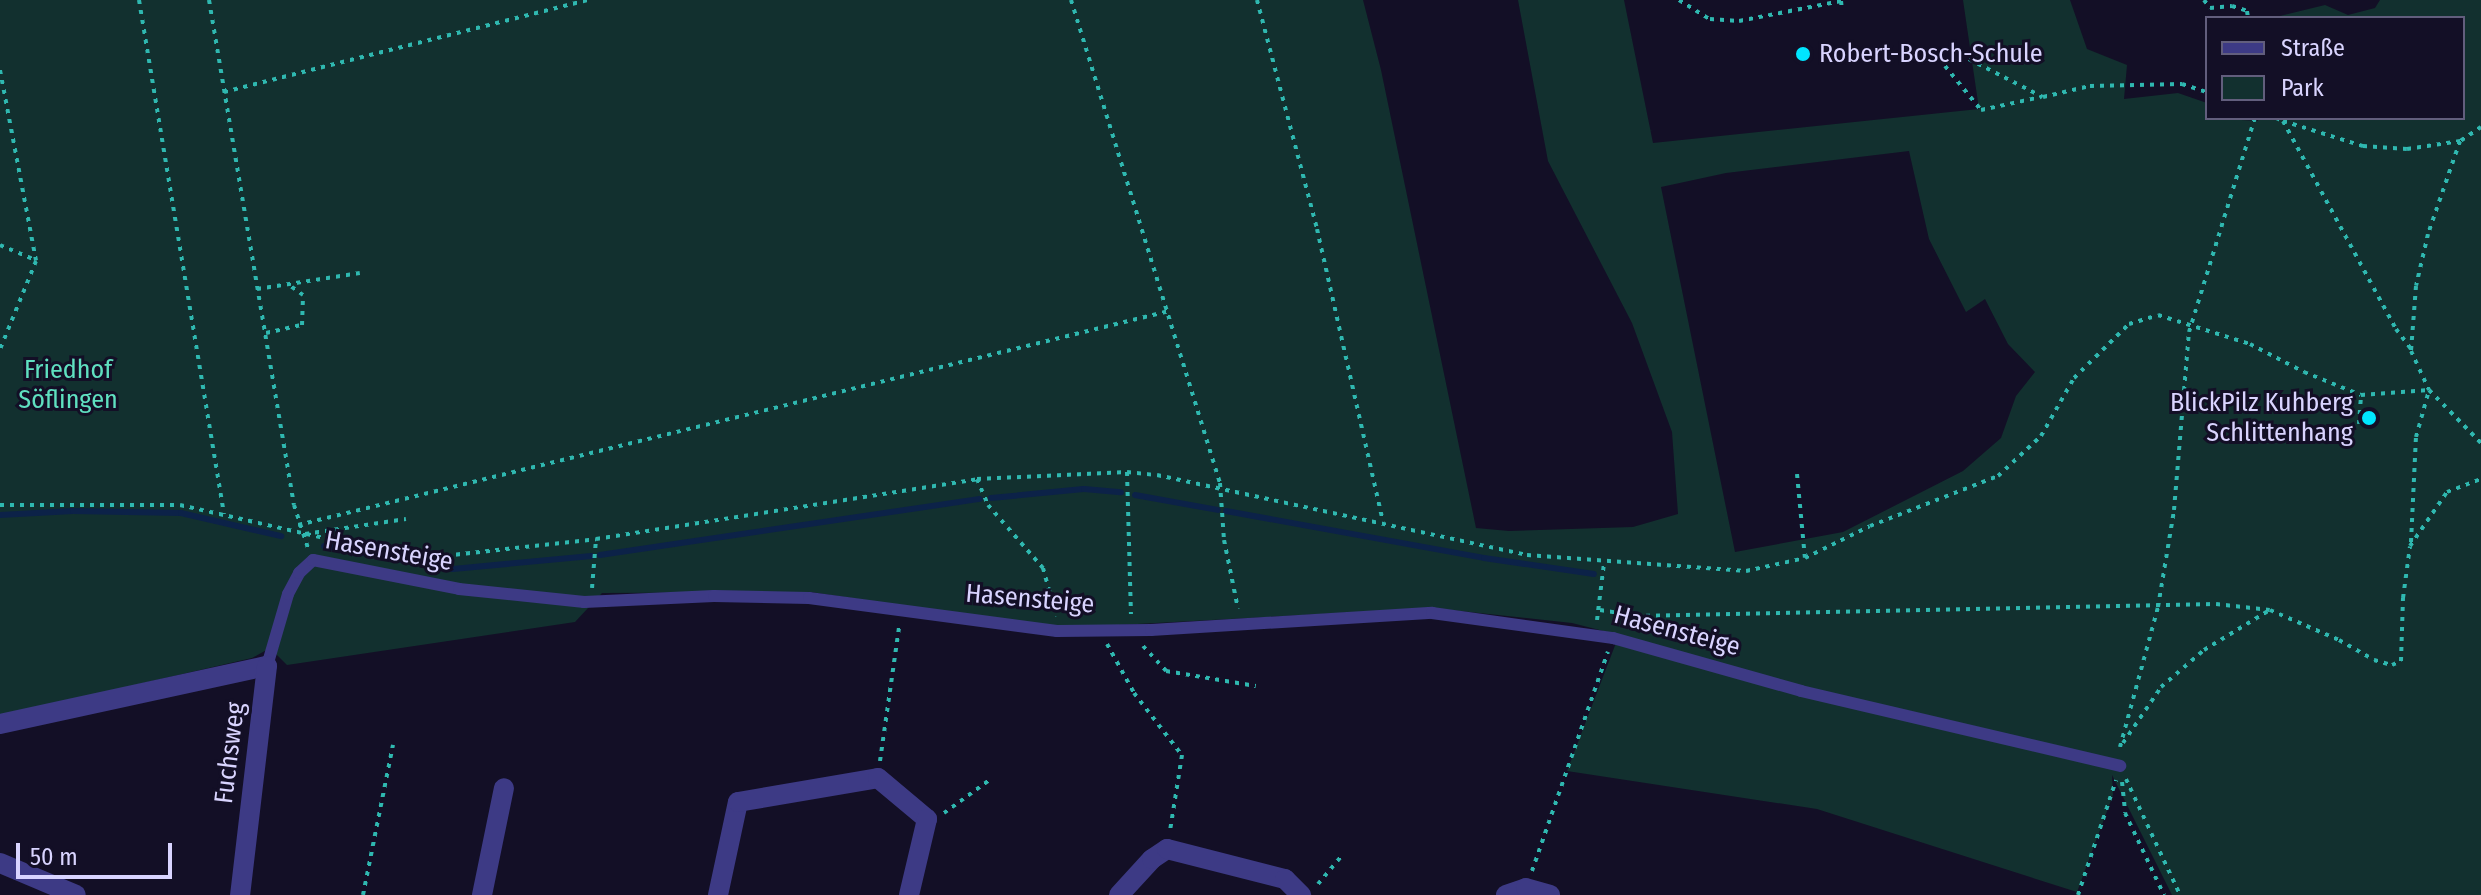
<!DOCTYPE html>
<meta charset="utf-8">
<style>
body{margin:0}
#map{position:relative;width:2481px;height:895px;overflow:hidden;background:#130f26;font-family:"Fira Sans Condensed",sans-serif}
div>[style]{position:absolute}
.green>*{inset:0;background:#12302f}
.stream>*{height:6px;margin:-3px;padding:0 3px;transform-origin:3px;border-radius:3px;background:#0c2248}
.path>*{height:4px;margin-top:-2px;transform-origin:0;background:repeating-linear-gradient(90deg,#2fb8b0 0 4px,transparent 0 10px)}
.service>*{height:12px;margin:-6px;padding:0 6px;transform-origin:6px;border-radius:6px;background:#3d3a85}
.minor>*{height:20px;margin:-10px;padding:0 10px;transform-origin:10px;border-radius:10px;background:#3d3a85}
.dots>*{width:22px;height:22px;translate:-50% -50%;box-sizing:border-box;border:4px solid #130f26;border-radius:50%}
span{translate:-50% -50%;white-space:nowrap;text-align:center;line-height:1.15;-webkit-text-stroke:6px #130f26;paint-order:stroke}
.poi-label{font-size:26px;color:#d9d4ff}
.left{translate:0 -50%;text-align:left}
.right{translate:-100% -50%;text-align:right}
.park-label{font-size:26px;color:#5fe0c0}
.street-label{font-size:26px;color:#d9d4ff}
.legend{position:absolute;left:2205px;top:16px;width:260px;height:104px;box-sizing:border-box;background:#130f26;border:2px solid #625e7d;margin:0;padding:10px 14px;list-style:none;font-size:24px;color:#d9d4ff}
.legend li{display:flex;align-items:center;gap:16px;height:40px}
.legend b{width:40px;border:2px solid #625e7d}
.scale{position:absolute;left:16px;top:843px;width:156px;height:36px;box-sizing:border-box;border:4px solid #d9d4ff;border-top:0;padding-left:10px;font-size:24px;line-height:28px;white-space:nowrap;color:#d9d4ff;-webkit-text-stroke:6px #130f26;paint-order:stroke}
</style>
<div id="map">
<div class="green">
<div style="clip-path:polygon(evenodd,0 0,1363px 0,1381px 70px,1476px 528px,1509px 531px,1633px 527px,1678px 514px,1672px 432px,1632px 323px,1548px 161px,1518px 0,1624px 0,1653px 143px,1979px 109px,1963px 0,2070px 0,2087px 49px,2127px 65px,2124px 99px,2178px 93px,2207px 103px,2207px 118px,2258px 121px,2258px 118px,2463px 118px,2463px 18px,2272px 18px,2325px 5px,2348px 15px,2375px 8px,2380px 0,2481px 0,2481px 895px,2172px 895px,2112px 775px,2113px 795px,2077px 892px,1817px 809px,1567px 771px,1619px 635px,1572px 623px,1432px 608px,1100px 626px,1039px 626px,811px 592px,602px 593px,575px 622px,287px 665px,270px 648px,252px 658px,0 716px,0 0,1909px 151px,1929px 239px,1966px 312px,1985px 299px,2008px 344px,2035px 372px,2016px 396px,2001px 438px,1963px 471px,1843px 532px,1735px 552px,1661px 187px,1726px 173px,1909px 151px)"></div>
</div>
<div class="stream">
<div style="left:1135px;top:495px;width:84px;rotate:10.2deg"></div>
<div style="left:991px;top:498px;width:93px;rotate:-5.5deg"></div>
<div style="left:1084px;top:489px;width:37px;rotate:5deg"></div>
<div style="left:1226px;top:511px;width:262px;rotate:10.3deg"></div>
<div style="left:1484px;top:558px;width:111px;rotate:8.3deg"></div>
<div style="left:0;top:515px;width:73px;rotate:-3.1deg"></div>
<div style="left:73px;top:511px;width:108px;rotate:1.1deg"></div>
<div style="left:181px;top:513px;width:103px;rotate:13deg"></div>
<div style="left:324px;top:546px;width:131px;rotate:10.1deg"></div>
<div style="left:453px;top:569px;width:139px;rotate:-5.4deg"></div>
<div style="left:600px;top:555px;width:384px;rotate:-8.4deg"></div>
</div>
<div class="path">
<div style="left:139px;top:0;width:521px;rotate:80.61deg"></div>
<div style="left:209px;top:0;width:512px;rotate:80.45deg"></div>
<div style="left:294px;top:505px;width:45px;rotate:72deg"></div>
<div style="left:1071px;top:0;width:505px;rotate:72.86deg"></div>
<div style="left:1220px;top:483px;width:57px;rotate:86deg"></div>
<div style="left:1224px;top:540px;width:70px;rotate:78.5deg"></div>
<div style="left:1257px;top:0;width:237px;rotate:75.3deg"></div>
<div style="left:1317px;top:229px;width:300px;rotate:77.3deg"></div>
<div style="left:1679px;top:0;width:36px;rotate:32deg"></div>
<div style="left:1710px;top:19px;width:29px;rotate:4deg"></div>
<div style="left:1739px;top:21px;width:104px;rotate:-11.1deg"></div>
<div style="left:1841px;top:1px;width:9px;rotate:84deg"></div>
<div style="left:2204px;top:0;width:10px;rotate:53deg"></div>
<div style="left:2210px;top:8px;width:22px;rotate:-5deg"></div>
<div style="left:2232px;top:6px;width:16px;rotate:18deg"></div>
<div style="left:2247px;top:11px;width:7px;rotate:82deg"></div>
<div style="left:1951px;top:50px;width:103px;rotate:27.1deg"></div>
<div style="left:2043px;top:97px;width:48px;rotate:-13.2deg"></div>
<div style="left:2090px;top:86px;width:92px;rotate:-1.2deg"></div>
<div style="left:2182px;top:84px;width:26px;rotate:18deg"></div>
<div style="left:1945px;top:66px;width:57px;rotate:50.7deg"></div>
<div style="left:1981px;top:110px;width:61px;rotate:-12.2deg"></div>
<div style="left:0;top:70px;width:194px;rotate:79.3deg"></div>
<div style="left:36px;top:261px;width:95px;rotate:112.2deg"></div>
<div style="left:224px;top:92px;width:375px;rotate:-14.2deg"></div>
<div style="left:2276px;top:118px;width:8px;rotate:23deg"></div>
<div style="left:2283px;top:121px;width:237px;rotate:61.5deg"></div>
<div style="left:2396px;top:329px;width:25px;rotate:53deg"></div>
<div style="left:2283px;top:121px;width:84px;rotate:17.4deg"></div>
<div style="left:2363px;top:146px;width:44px;rotate:3.9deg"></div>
<div style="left:2407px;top:149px;width:54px;rotate:-8.6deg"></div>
<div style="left:2481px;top:127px;width:25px;rotate:146deg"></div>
<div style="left:2460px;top:141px;width:98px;rotate:109deg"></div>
<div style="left:2428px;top:234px;width:53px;rotate:103deg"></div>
<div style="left:2416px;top:286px;width:65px;rotate:94.4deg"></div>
<div style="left:2411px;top:351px;width:43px;rotate:65.2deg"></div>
<div style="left:2429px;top:390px;width:74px;rotate:45.5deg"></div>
<div style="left:0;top:245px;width:38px;rotate:23deg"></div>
<div style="left:257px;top:289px;width:104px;rotate:-8.8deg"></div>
<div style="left:266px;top:333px;width:37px;rotate:-13deg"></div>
<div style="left:302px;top:325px;width:30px;rotate:-88deg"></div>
<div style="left:303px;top:295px;width:19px;rotate:-144deg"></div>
<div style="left:2359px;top:424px;width:29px;rotate:-86deg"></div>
<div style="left:1127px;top:472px;width:142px;rotate:88.4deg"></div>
<div style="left:1797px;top:474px;width:84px;rotate:84.6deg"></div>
<div style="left:977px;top:479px;width:28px;rotate:67deg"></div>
<div style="left:988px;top:505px;width:84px;rotate:48.9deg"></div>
<div style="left:1043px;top:568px;width:50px;rotate:74.8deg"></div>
<div style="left:0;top:505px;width:180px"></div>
<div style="left:180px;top:505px;width:242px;rotate:12.9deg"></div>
<div style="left:416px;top:559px;width:181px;rotate:-6.3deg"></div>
<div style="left:596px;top:539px;width:386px;rotate:-8.9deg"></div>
<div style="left:977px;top:479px;width:150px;rotate:-2.7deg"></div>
<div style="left:1127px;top:472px;width:30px;rotate:6deg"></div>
<div style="left:1157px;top:475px;width:379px;rotate:12.2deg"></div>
<div style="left:1527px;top:555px;width:220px;rotate:4.2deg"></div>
<div style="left:1746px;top:571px;width:60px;rotate:-12.4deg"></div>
<div style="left:1805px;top:558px;width:72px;rotate:-26.2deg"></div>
<div style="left:1870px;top:526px;width:137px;rotate:-21.3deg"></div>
<div style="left:1998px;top:476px;width:59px;rotate:-42.9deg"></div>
<div style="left:2041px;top:436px;width:67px;rotate:-60.4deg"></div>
<div style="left:2074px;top:378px;width:77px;rotate:-44.5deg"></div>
<div style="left:2129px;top:324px;width:30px;rotate:-17deg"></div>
<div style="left:2158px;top:315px;width:96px;rotate:17.5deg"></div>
<div style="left:2250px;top:344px;width:61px;rotate:27.4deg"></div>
<div style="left:2304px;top:372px;width:61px;rotate:22deg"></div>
<div style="left:2361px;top:395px;width:68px;rotate:-4.2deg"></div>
<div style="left:298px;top:525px;width:897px;rotate:-13.8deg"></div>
<div style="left:305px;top:534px;width:102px;rotate:-8.4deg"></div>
<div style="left:2411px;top:542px;width:105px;rotate:-87.3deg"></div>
<div style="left:2416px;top:437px;width:49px;rotate:-74.5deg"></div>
<div style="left:592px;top:588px;width:49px;rotate:-85.3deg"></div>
<div style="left:1600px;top:610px;width:36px;rotate:9deg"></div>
<div style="left:1636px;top:616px;width:580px;rotate:-1.19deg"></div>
<div style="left:2216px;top:604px;width:54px;rotate:6.3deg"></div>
<div style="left:2270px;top:610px;width:75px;rotate:23.5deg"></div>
<div style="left:2339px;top:640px;width:40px;rotate:29.7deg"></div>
<div style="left:2374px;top:660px;width:19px;rotate:16deg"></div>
<div style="left:2392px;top:665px;width:10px;rotate:-24deg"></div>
<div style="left:2401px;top:661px;width:63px;rotate:-88.2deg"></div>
<div style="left:2403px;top:598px;width:52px;rotate:-82.3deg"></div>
<div style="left:2410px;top:546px;width:65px;rotate:-55.6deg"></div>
<div style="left:2447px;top:492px;width:36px;rotate:-21deg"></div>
<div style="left:1597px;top:620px;width:57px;rotate:-83deg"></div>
<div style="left:1107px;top:644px;width:56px;rotate:61.1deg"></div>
<div style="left:1134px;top:693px;width:78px;rotate:52.3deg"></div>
<div style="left:1182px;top:755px;width:77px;rotate:99deg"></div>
<div style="left:1143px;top:646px;width:34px;rotate:47deg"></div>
<div style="left:1166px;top:671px;width:91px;rotate:9.5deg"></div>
<div style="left:2123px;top:743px;width:68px;rotate:-55.8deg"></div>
<div style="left:2161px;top:687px;width:57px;rotate:-40.7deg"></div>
<div style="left:2204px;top:650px;width:75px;rotate:-31.4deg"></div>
<div style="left:2120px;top:747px;width:145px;rotate:-74.8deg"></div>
<div style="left:2158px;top:607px;width:98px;rotate:-80.6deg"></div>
<div style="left:2174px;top:510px;width:179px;rotate:-85.2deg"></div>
<div style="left:2189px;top:332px;width:224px;rotate:-72.9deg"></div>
<div style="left:880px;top:761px;width:135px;rotate:-81.9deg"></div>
<div style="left:2126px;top:779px;width:128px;rotate:65deg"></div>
<div style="left:2122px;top:782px;width:31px;rotate:84deg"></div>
<div style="left:2125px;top:813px;width:91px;rotate:64.6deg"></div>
<div style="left:944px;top:813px;width:58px;rotate:-35.9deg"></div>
<div style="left:1532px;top:871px;width:232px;rotate:-70.9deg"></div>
<div style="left:1318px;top:884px;width:35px;rotate:-50deg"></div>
<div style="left:363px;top:895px;width:153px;rotate:-78.7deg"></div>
<div style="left:2078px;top:895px;width:121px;rotate:-71.7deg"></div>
</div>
<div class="service">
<div style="left:267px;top:666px;width:75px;rotate:-73.7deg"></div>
<div style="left:288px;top:594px;width:24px;rotate:-62deg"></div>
<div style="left:299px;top:573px;width:19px;rotate:-43deg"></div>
<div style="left:313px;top:560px;width:149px;rotate:11.2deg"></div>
<div style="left:459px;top:589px;width:126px;rotate:5.9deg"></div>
<div style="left:584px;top:602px;width:130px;rotate:-2.6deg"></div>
<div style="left:714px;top:596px;width:95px;rotate:1.2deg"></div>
<div style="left:809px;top:598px;width:250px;rotate:7.6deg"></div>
<div style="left:1057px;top:631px;width:94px;rotate:-0.6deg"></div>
<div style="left:1151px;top:630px;width:282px;rotate:-3.5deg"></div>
<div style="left:1432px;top:613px;width:183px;rotate:7.9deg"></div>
<div style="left:1613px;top:638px;width:195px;rotate:15.7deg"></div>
<div style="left:1801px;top:691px;width:328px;rotate:13.2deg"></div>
</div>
<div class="minor">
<div style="left:0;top:724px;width:273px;rotate:-12.3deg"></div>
<div style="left:267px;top:666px;width:231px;rotate:96.7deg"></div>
<div style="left:0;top:863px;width:82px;rotate:22.8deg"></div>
<div style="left:482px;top:895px;width:109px;rotate:-78.4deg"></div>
<div style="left:718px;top:895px;width:95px;rotate:-77.9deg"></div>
<div style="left:738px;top:802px;width:142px;rotate:-9.7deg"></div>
<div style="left:878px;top:778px;width:64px;rotate:39.9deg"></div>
<div style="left:927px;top:819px;width:78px;rotate:103.3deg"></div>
<div style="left:1119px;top:895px;width:49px;rotate:-47.5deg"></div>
<div style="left:1152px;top:859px;width:18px;rotate:-34deg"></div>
<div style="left:1167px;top:849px;width:122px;rotate:14.3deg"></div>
<div style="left:1285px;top:879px;width:23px;rotate:45deg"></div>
<div style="left:1506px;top:895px;width:21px;rotate:-19deg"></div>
<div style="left:1526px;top:888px;width:25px;rotate:16deg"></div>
</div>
<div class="dots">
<div style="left:1803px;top:54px;background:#00e5ff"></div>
<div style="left:2369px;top:418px;background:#00e5ff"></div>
</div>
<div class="poi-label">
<span class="left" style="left:1819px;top:54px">Robert-Bosch-Schule</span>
<span class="right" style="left:2353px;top:418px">BlickPilz Kuhberg<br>Schlittenhang</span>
</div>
<div class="park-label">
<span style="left:68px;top:385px">Friedhof<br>Söflingen</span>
</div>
<div class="street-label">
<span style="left:389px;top:551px;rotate:10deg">Hasensteige</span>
<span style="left:1030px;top:599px;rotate:5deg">Hasensteige</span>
<span style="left:1677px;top:631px;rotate:15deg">Hasensteige</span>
<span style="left:230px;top:753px;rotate:-83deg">Fuchsweg</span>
</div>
<ul class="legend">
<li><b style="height:10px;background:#3d3a85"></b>Straße</li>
<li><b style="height:22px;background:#12302f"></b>Park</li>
</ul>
<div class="scale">50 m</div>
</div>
